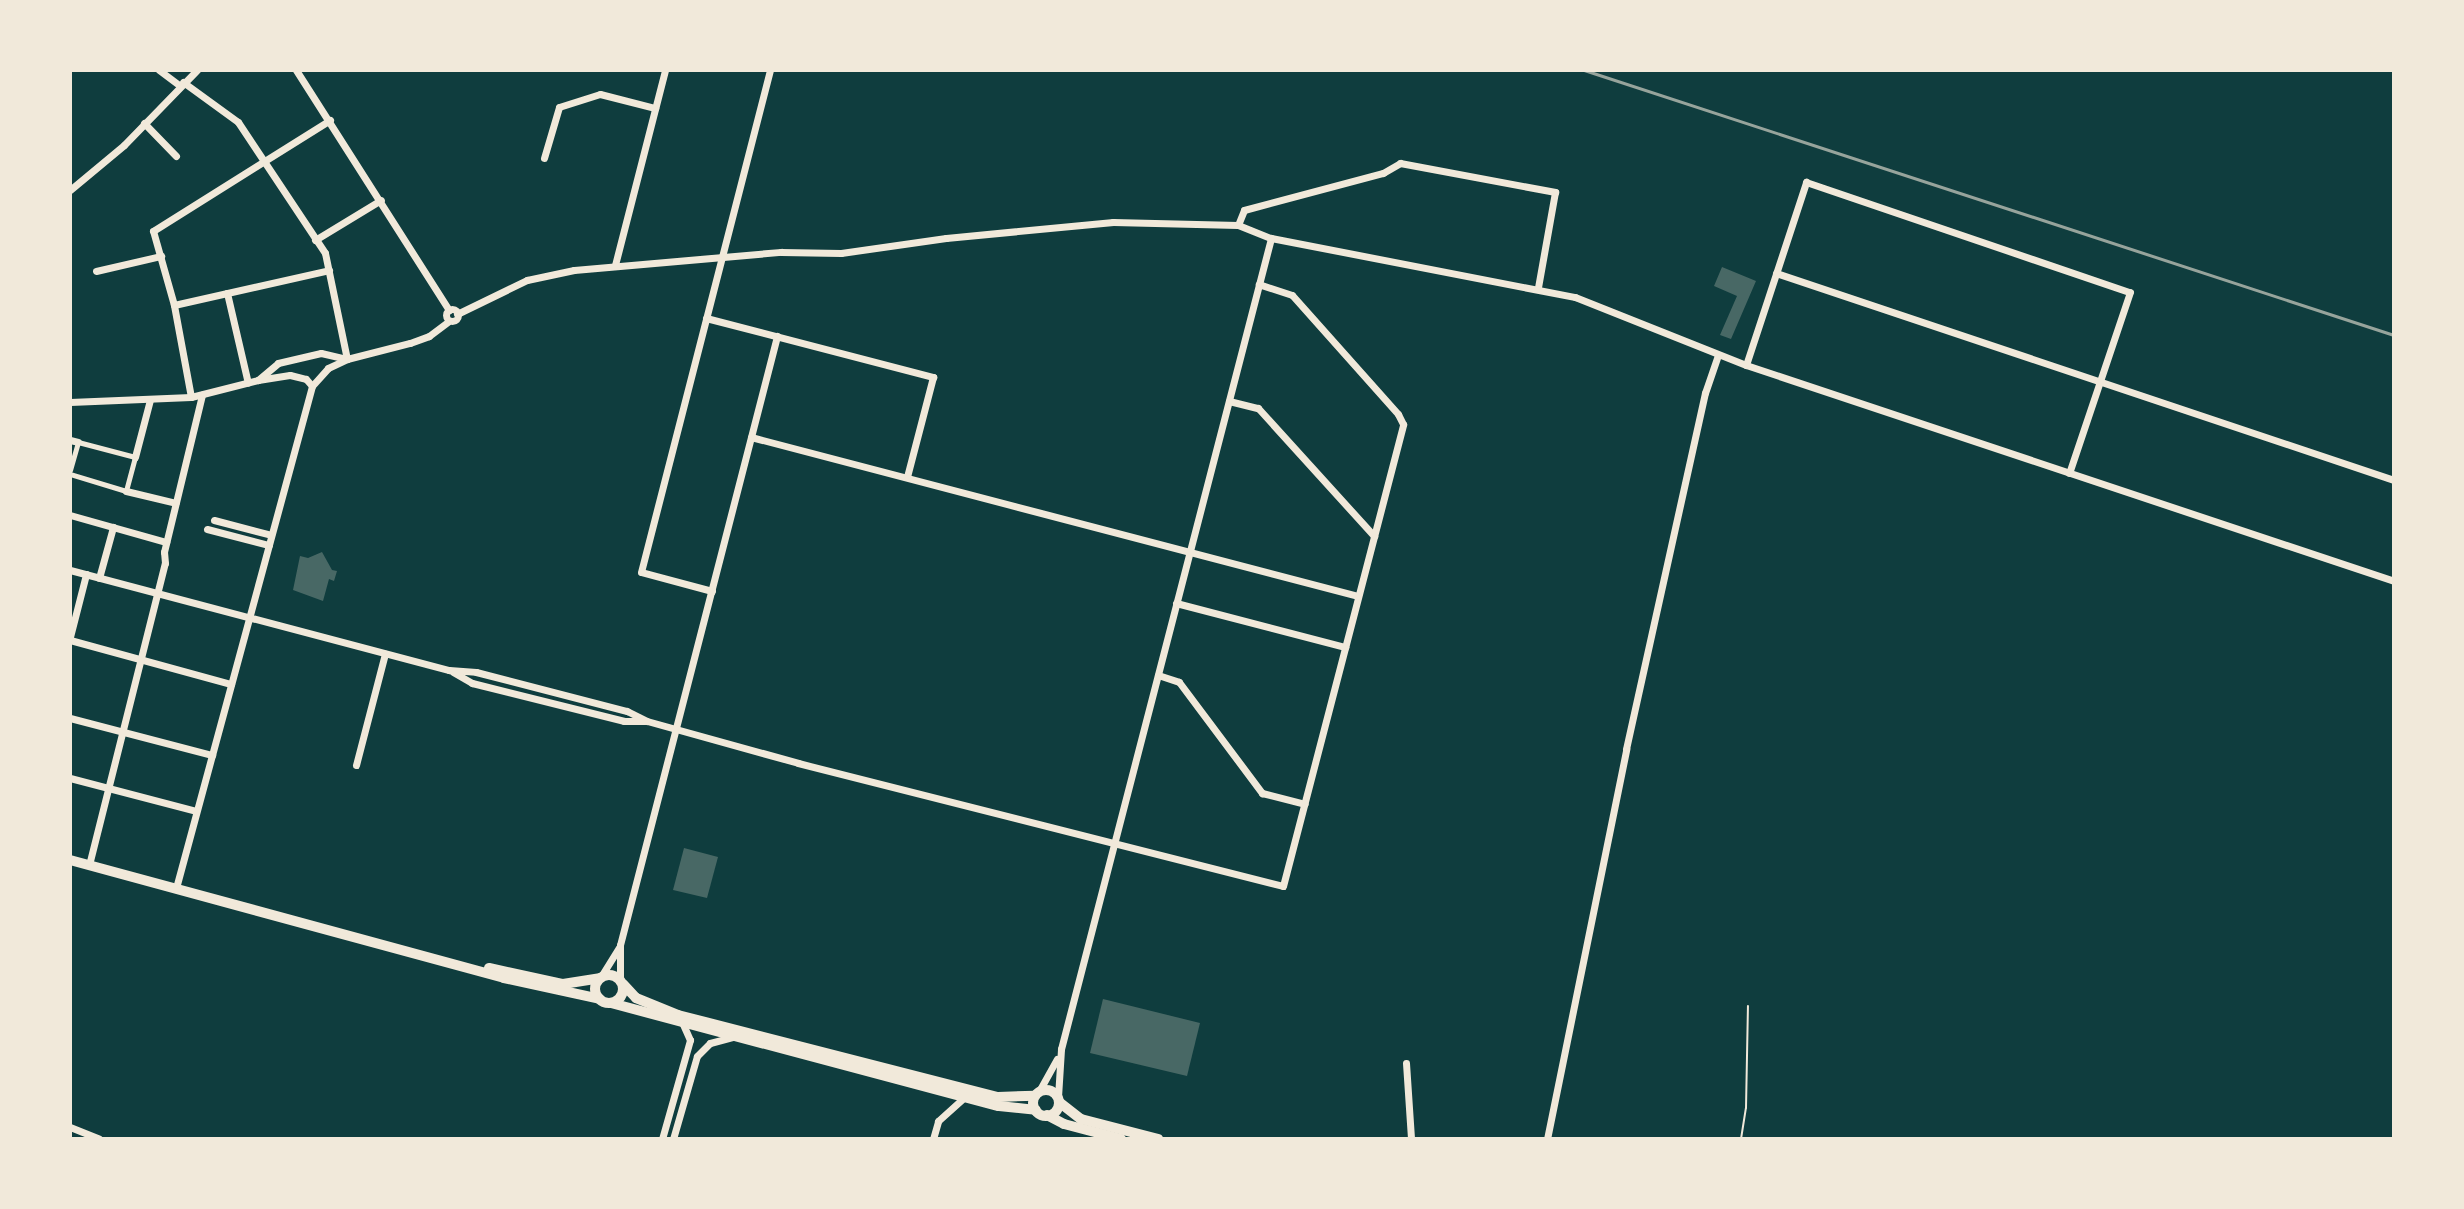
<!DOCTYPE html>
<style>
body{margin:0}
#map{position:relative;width:2464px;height:1209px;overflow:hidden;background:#0f3d3e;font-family:Karla,sans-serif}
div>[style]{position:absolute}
.building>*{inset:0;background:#486865}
.path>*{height:2px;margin:-1px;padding:0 1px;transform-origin:1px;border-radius:1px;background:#f1e9da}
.pedestrian>*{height:5px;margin:-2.5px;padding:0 2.5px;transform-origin:2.5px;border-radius:2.5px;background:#f1e9da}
.minor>*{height:7px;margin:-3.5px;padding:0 3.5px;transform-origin:3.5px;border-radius:3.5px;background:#f1e9da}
.minor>.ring{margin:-3.5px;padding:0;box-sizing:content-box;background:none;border:7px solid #f1e9da;border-radius:50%}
.secondary>*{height:10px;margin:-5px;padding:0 5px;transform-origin:5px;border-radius:5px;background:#f1e9da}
.secondary>.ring{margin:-5px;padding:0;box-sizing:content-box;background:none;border:10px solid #f1e9da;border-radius:50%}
.rail>*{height:3px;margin:-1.5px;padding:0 1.5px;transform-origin:1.5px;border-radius:1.5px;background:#97a49c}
span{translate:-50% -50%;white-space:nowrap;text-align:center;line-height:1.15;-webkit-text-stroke:8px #f1e9da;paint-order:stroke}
.frame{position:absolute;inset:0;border:72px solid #f1e9da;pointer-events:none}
</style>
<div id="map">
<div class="building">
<div style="clip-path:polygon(1722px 267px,1756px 281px,1731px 339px,1720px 335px,1737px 296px,1714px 286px)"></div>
<div style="clip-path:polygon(322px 552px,332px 570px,337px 571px,334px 581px,329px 579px,323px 601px,293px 590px,300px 556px,308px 558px)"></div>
<div style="clip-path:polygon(684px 848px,718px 857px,707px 898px,673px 890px)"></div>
<div style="clip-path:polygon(1103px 999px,1200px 1023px,1187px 1076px,1090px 1053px)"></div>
</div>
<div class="path">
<div style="left:1741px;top:1139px;width:31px;rotate:-81deg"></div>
<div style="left:1746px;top:1108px;width:102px;rotate:-88.9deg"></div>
</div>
<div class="pedestrian">
<div style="left:70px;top:470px;width:29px;rotate:-74deg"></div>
<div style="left:78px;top:442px;width:59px;rotate:14.7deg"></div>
<div style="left:135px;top:457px;width:35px;rotate:105deg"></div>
<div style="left:126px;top:491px;width:59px;rotate:-163.1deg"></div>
</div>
<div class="minor">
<div style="left:159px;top:70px;width:25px;rotate:37deg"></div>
<div style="left:296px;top:70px;width:285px;rotate:57.5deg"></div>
<div style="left:183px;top:82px;width:68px;rotate:36deg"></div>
<div style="left:238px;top:122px;width:157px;rotate:56.4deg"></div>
<div style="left:325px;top:253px;width:108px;rotate:78.3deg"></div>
<div style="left:144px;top:123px;width:46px;rotate:45.9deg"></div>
<div style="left:544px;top:158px;width:53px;rotate:-73.6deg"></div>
<div style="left:559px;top:107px;width:43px;rotate:-17.6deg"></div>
<div style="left:600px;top:94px;width:57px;rotate:14.3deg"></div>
<div style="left:70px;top:190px;width:70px;rotate:-39.8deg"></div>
<div style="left:124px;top:145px;width:105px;rotate:-45.8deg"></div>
<div style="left:1238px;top:225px;width:16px;rotate:-68deg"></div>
<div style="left:1244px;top:210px;width:144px;rotate:-14.9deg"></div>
<div style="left:1383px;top:173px;width:20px;rotate:-30deg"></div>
<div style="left:1400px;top:163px;width:158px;rotate:10.6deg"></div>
<div style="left:1555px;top:192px;width:97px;rotate:100.1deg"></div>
<div style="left:315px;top:240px;width:77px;rotate:-31.2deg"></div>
<div style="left:615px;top:265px;width:201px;rotate:-75.6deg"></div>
<div style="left:96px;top:271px;width:67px;rotate:-13deg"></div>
<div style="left:1776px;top:273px;width:652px;rotate:18.52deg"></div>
<div style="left:227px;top:293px;width:92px;rotate:76.9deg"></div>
<div style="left:174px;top:305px;width:159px;rotate:-12.7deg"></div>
<div class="ring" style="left:446px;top:309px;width:5px;height:5px"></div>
<div style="left:457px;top:314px;width:78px;rotate:-25.9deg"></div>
<div style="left:527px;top:280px;width:48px;rotate:-12deg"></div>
<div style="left:574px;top:270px;width:208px;rotate:-5deg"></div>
<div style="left:781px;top:252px;width:60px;rotate:1deg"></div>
<div style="left:841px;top:253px;width:106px;rotate:-8.1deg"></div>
<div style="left:946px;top:238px;width:168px;rotate:-5.5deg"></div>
<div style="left:1113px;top:222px;width:125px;rotate:1.4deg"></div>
<div style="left:1238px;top:225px;width:35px;rotate:22deg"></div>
<div style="left:1271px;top:238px;width:310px;rotate:11deg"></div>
<div style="left:1575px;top:297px;width:184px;rotate:21.7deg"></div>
<div style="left:1746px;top:365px;width:683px;rotate:18.43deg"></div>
<div style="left:706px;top:318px;width:235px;rotate:14.6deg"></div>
<div style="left:933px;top:377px;width:103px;rotate:104.6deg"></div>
<div style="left:1746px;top:365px;width:193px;rotate:-71.8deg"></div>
<div style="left:1806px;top:182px;width:342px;rotate:18.8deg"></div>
<div style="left:2130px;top:292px;width:191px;rotate:108.6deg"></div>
<div style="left:258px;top:380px;width:32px;rotate:-9deg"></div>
<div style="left:290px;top:375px;width:16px;rotate:14deg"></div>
<div style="left:306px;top:379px;width:9px;rotate:49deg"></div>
<div style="left:191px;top:397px;width:94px;rotate:-100.5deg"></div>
<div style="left:174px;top:305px;width:77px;rotate:-105.8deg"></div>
<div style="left:153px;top:231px;width:209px;rotate:-32.1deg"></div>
<div style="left:1229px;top:401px;width:30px;rotate:14deg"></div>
<div style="left:1258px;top:408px;width:173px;rotate:47.8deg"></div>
<div style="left:70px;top:402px;width:121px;rotate:-2.4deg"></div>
<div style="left:191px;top:397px;width:69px;rotate:-14.2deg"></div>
<div style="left:258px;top:380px;width:26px;rotate:-40deg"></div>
<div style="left:278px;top:363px;width:44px;rotate:-13.1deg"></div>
<div style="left:321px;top:353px;width:27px;rotate:13deg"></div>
<div style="left:347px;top:359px;width:65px;rotate:-14.3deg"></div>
<div style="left:410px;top:343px;width:20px;rotate:-20deg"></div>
<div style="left:429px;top:336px;width:25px;rotate:-37deg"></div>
<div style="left:751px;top:437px;width:627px;rotate:14.68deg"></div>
<div style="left:70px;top:440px;width:8px;rotate:14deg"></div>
<div style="left:135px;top:457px;width:59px;rotate:-75.3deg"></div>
<div style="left:126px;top:491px;width:51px;rotate:13.5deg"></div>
<div style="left:70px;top:515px;width:100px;rotate:15.7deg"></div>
<div style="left:214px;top:520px;width:59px;rotate:14.7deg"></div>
<div style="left:207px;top:529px;width:64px;rotate:14.5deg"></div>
<div style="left:70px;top:570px;width:392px;rotate:14.8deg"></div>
<div style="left:449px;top:670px;width:27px;rotate:4deg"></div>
<div style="left:476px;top:672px;width:156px;rotate:14.5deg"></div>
<div style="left:627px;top:711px;width:22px;rotate:27deg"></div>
<div style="left:647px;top:721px;width:157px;rotate:15.5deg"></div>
<div style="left:798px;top:763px;width:500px;rotate:14.23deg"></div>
<div style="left:1283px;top:886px;width:477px;rotate:-75.4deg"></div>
<div style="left:1403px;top:424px;width:11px;rotate:-117deg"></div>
<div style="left:1398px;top:414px;width:159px;rotate:-131.7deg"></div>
<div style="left:1292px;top:295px;width:35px;rotate:-162deg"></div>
<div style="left:99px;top:578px;width:53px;rotate:-74.6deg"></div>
<div style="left:712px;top:591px;width:73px;rotate:-165deg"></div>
<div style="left:641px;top:572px;width:518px;rotate:-75.59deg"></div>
<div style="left:1176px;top:603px;width:175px;rotate:14.6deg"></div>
<div style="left:70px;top:637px;width:65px;rotate:-75.7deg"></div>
<div style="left:70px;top:640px;width:167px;rotate:15.3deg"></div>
<div style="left:453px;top:672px;width:22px;rotate:30deg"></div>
<div style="left:472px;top:683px;width:157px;rotate:14deg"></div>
<div style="left:624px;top:721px;width:21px"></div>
<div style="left:1158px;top:675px;width:22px;rotate:18deg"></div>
<div style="left:1179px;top:682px;width:139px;rotate:53.2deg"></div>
<div style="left:1262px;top:793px;width:44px;rotate:14.3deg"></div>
<div style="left:70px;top:718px;width:147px;rotate:14.6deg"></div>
<div style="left:356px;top:765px;width:115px;rotate:-75.4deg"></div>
<div style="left:70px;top:778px;width:130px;rotate:14.7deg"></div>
<div style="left:89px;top:865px;width:311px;rotate:-75.9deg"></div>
<div style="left:165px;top:563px;width:11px;rotate:-95deg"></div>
<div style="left:164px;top:552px;width:162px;rotate:-76.4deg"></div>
<div style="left:176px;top:888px;width:520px;rotate:-74.84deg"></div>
<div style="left:312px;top:386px;width:24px;rotate:-48deg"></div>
<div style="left:328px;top:368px;width:21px;rotate:-25deg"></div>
<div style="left:600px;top:978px;width:36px;rotate:-58deg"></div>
<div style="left:620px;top:980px;width:35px;rotate:-90deg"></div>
<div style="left:620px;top:945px;width:629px;rotate:-75.54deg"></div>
<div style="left:1406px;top:1063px;width:76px;rotate:86.2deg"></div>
<div style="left:1038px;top:1093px;width:39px;rotate:-61deg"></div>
<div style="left:1058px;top:1097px;width:48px;rotate:-86.4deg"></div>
<div style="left:1061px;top:1049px;width:838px;rotate:-75.48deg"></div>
<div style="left:70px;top:1127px;width:31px;rotate:22deg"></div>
<div style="left:662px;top:1139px;width:103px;rotate:-74.2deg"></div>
<div style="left:690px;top:1040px;width:17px;rotate:-114deg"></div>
<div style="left:673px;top:1139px;width:86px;rotate:-73.9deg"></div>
<div style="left:697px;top:1056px;width:18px;rotate:-45deg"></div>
<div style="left:710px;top:1043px;width:24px;rotate:-15deg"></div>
<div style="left:933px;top:1139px;width:19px;rotate:-74deg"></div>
<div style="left:938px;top:1121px;width:36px;rotate:-42deg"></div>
<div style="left:1547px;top:1139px;width:398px;rotate:-78.5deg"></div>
<div style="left:1626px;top:749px;width:365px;rotate:-77.5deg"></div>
<div style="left:1705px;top:393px;width:40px;rotate:-71.1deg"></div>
</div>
<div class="secondary">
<div style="left:70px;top:860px;width:450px;rotate:15.2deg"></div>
<div style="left:504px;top:978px;width:98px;rotate:12.3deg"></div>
<div style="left:489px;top:968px;width:76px;rotate:12.2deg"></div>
<div style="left:563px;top:984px;width:37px;rotate:-9deg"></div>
<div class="ring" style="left:595px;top:975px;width:18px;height:18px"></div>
<div style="left:623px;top:984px;width:19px;rotate:47deg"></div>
<div style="left:636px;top:998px;width:45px;rotate:22deg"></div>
<div style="left:678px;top:1015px;width:330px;rotate:14.4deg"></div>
<div style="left:998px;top:1097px;width:37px;rotate:-2deg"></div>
<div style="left:611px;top:1003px;width:401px;rotate:14.9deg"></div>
<div style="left:999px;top:1106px;width:37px;rotate:6deg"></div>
<div class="ring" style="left:1033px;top:1090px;width:16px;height:16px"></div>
<div style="left:1059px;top:1102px;width:28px;rotate:38deg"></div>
<div style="left:1081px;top:1119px;width:80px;rotate:14.6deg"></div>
<div style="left:1047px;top:1115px;width:19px;rotate:28deg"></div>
<div style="left:1064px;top:1124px;width:59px;rotate:14.7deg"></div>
</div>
<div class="rail">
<div style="left:1584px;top:70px;width:852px;rotate:18.12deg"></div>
</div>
<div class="frame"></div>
</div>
